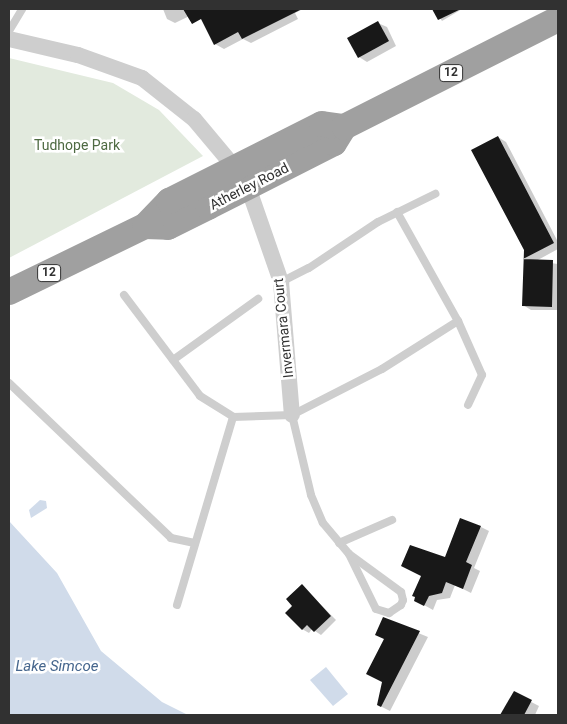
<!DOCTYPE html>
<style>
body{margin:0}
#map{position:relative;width:567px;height:724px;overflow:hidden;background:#fff;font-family:Roboto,sans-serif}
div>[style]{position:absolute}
.green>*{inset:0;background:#e2eade}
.water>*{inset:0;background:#d0dbea}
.shadow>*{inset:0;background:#0003}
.building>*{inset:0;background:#181818}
.service>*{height:8px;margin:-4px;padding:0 4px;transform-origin:4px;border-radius:4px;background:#cecece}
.minor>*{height:16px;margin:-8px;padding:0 8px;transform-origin:8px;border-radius:8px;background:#cecece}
.trunk>*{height:26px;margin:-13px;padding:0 13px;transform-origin:13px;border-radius:13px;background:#a0a0a0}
span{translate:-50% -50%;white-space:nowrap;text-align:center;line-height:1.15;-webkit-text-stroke:5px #fff;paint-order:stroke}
.shield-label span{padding:1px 4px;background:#fff;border:1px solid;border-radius:4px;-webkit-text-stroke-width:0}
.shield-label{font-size:12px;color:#313131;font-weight:700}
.park-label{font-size:14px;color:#4e6a42}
.street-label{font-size:14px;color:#313131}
.water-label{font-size:15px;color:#46668d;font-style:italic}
.frame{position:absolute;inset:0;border:10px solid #313131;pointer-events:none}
</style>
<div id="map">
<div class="green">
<div style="clip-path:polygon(9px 58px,113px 83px,159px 110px,203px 156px,9px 258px)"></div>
</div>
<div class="water">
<div style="clip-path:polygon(40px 500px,46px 501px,47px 508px,31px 518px,29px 510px)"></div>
<div style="clip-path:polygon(9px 521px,57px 573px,101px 651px,162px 702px,188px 715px,9px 715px)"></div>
<div style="clip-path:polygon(326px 667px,348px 694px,333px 706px,310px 680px)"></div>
</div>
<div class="shadow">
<div style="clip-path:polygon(163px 9px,204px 9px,175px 23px,167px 19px)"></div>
<div style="clip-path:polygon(211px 9px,303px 9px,295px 13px,298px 19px,251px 43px,243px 39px,224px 49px,215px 44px,200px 14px)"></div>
<div style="clip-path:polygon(434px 9px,462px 9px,442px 21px)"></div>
<div style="clip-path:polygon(378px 23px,387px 27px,396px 46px,367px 62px,359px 57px)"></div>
<div style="clip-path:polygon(498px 137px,506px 142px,558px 242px,558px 249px,536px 261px,558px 264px,558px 310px,531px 310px,523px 305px,525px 249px)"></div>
<div style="clip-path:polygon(481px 527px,489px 531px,474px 568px,480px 571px,471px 593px,455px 585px,450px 598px,437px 600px,433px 610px,424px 605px,446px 558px)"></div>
<div style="clip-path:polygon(302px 586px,336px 620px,321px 635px,312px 629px,309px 633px,302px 629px,294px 606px)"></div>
<div style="clip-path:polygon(384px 619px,428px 637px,390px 711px,378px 705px,383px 682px)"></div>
<div style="clip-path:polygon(514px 693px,539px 706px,535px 715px,502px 715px)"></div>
</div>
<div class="building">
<div style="clip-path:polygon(183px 9px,302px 9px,242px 39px,238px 32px,214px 45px,201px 19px,192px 24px)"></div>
<div style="clip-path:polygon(432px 9px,461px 9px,438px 20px)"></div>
<div style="clip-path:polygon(378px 21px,389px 41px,358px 58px,347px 38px)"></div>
<div style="clip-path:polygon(498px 136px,554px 243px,523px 259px,553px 260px,552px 307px,522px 306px,524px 250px,471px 150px)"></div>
<div style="clip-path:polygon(460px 518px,481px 526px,466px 562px,472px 565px,463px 589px,446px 582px,442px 593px,429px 596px,424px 606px,414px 601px,415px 597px,412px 596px,421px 576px,401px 566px,410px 545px,445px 557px)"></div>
<div style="clip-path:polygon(302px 584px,331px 616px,314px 632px,307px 625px,302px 630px,285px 613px,292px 606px,286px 599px)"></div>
<div style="clip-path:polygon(383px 617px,420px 631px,381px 707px,377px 705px,382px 682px,366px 674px,384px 639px,375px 635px)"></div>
<div style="clip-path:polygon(514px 691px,532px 700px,524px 715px,500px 715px)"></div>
</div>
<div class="service">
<div style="left:9px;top:31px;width:26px;rotate:-59deg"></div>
<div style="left:397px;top:212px;width:125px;rotate:60.8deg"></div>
<div style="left:458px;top:321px;width:59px;rotate:66deg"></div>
<div style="left:482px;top:375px;width:33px;rotate:115deg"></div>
<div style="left:281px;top:282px;width:31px;rotate:-27deg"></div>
<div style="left:309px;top:268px;width:83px;rotate:-33.7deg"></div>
<div style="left:378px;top:222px;width:64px;rotate:-26.2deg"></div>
<div style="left:124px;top:295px;width:126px;rotate:53deg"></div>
<div style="left:200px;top:396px;width:39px;rotate:32deg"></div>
<div style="left:233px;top:417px;width:59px;rotate:-1.9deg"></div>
<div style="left:292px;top:415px;width:101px;rotate:-27.1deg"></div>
<div style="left:382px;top:369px;width:90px;rotate:-32.3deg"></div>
<div style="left:173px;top:360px;width:105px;rotate:-35.7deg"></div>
<div style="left:9px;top:383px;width:224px;rotate:43.7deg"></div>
<div style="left:171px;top:538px;width:24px;rotate:12deg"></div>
<div style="left:292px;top:415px;width:82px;rotate:76.6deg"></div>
<div style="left:311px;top:495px;width:30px;rotate:67deg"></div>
<div style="left:323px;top:523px;width:40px;rotate:50deg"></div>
<div style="left:349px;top:554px;width:61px;rotate:63.9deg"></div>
<div style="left:376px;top:609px;width:14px;rotate:17deg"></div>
<div style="left:389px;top:613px;width:14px;rotate:-34deg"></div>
<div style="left:401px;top:605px;width:5px;rotate:-68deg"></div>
<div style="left:403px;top:600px;width:8px;rotate:-104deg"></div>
<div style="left:401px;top:592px;width:64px;rotate:-143.8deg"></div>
<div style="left:339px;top:543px;width:58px;rotate:-23.5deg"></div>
<div style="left:177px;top:605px;width:196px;rotate:-73.4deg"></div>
</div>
<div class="minor">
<div style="left:9px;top:39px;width:71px;rotate:13.1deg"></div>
<div style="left:78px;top:55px;width:68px;rotate:19.8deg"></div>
<div style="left:142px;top:78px;width:66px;rotate:38.3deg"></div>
<div style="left:194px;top:119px;width:65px;rotate:50deg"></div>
<div style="left:236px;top:169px;width:22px;rotate:56deg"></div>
<div style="left:248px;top:187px;width:101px;rotate:70.8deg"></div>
<div style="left:281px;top:282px;width:133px;rotate:85.3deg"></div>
</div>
<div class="trunk">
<div style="left:145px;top:226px;width:23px;rotate:2deg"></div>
<div style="left:168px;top:227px;width:45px;rotate:-26.6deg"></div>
<div style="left:208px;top:207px;width:141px;rotate:-26.9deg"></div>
<div style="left:334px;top:143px;width:19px;rotate:-58deg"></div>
<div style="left:9px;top:292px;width:151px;rotate:-25.9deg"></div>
<div style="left:145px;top:226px;width:35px;rotate:-46deg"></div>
<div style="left:169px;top:201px;width:171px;rotate:-26.7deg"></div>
<div style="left:322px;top:124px;width:22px;rotate:8deg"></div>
<div style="left:344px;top:127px;width:240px;rotate:-26.8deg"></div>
</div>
<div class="shield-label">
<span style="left:451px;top:73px">12</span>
<span style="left:49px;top:273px">12</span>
</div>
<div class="park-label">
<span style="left:77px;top:145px">Tudhope Park</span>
</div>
<div class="street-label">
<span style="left:249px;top:186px;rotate:-27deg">Atherley Road</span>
<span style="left:283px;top:328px;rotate:-96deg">Invermara Court</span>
</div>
<div class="water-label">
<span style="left:57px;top:667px">Lake Simcoe</span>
</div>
<div class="frame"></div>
</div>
